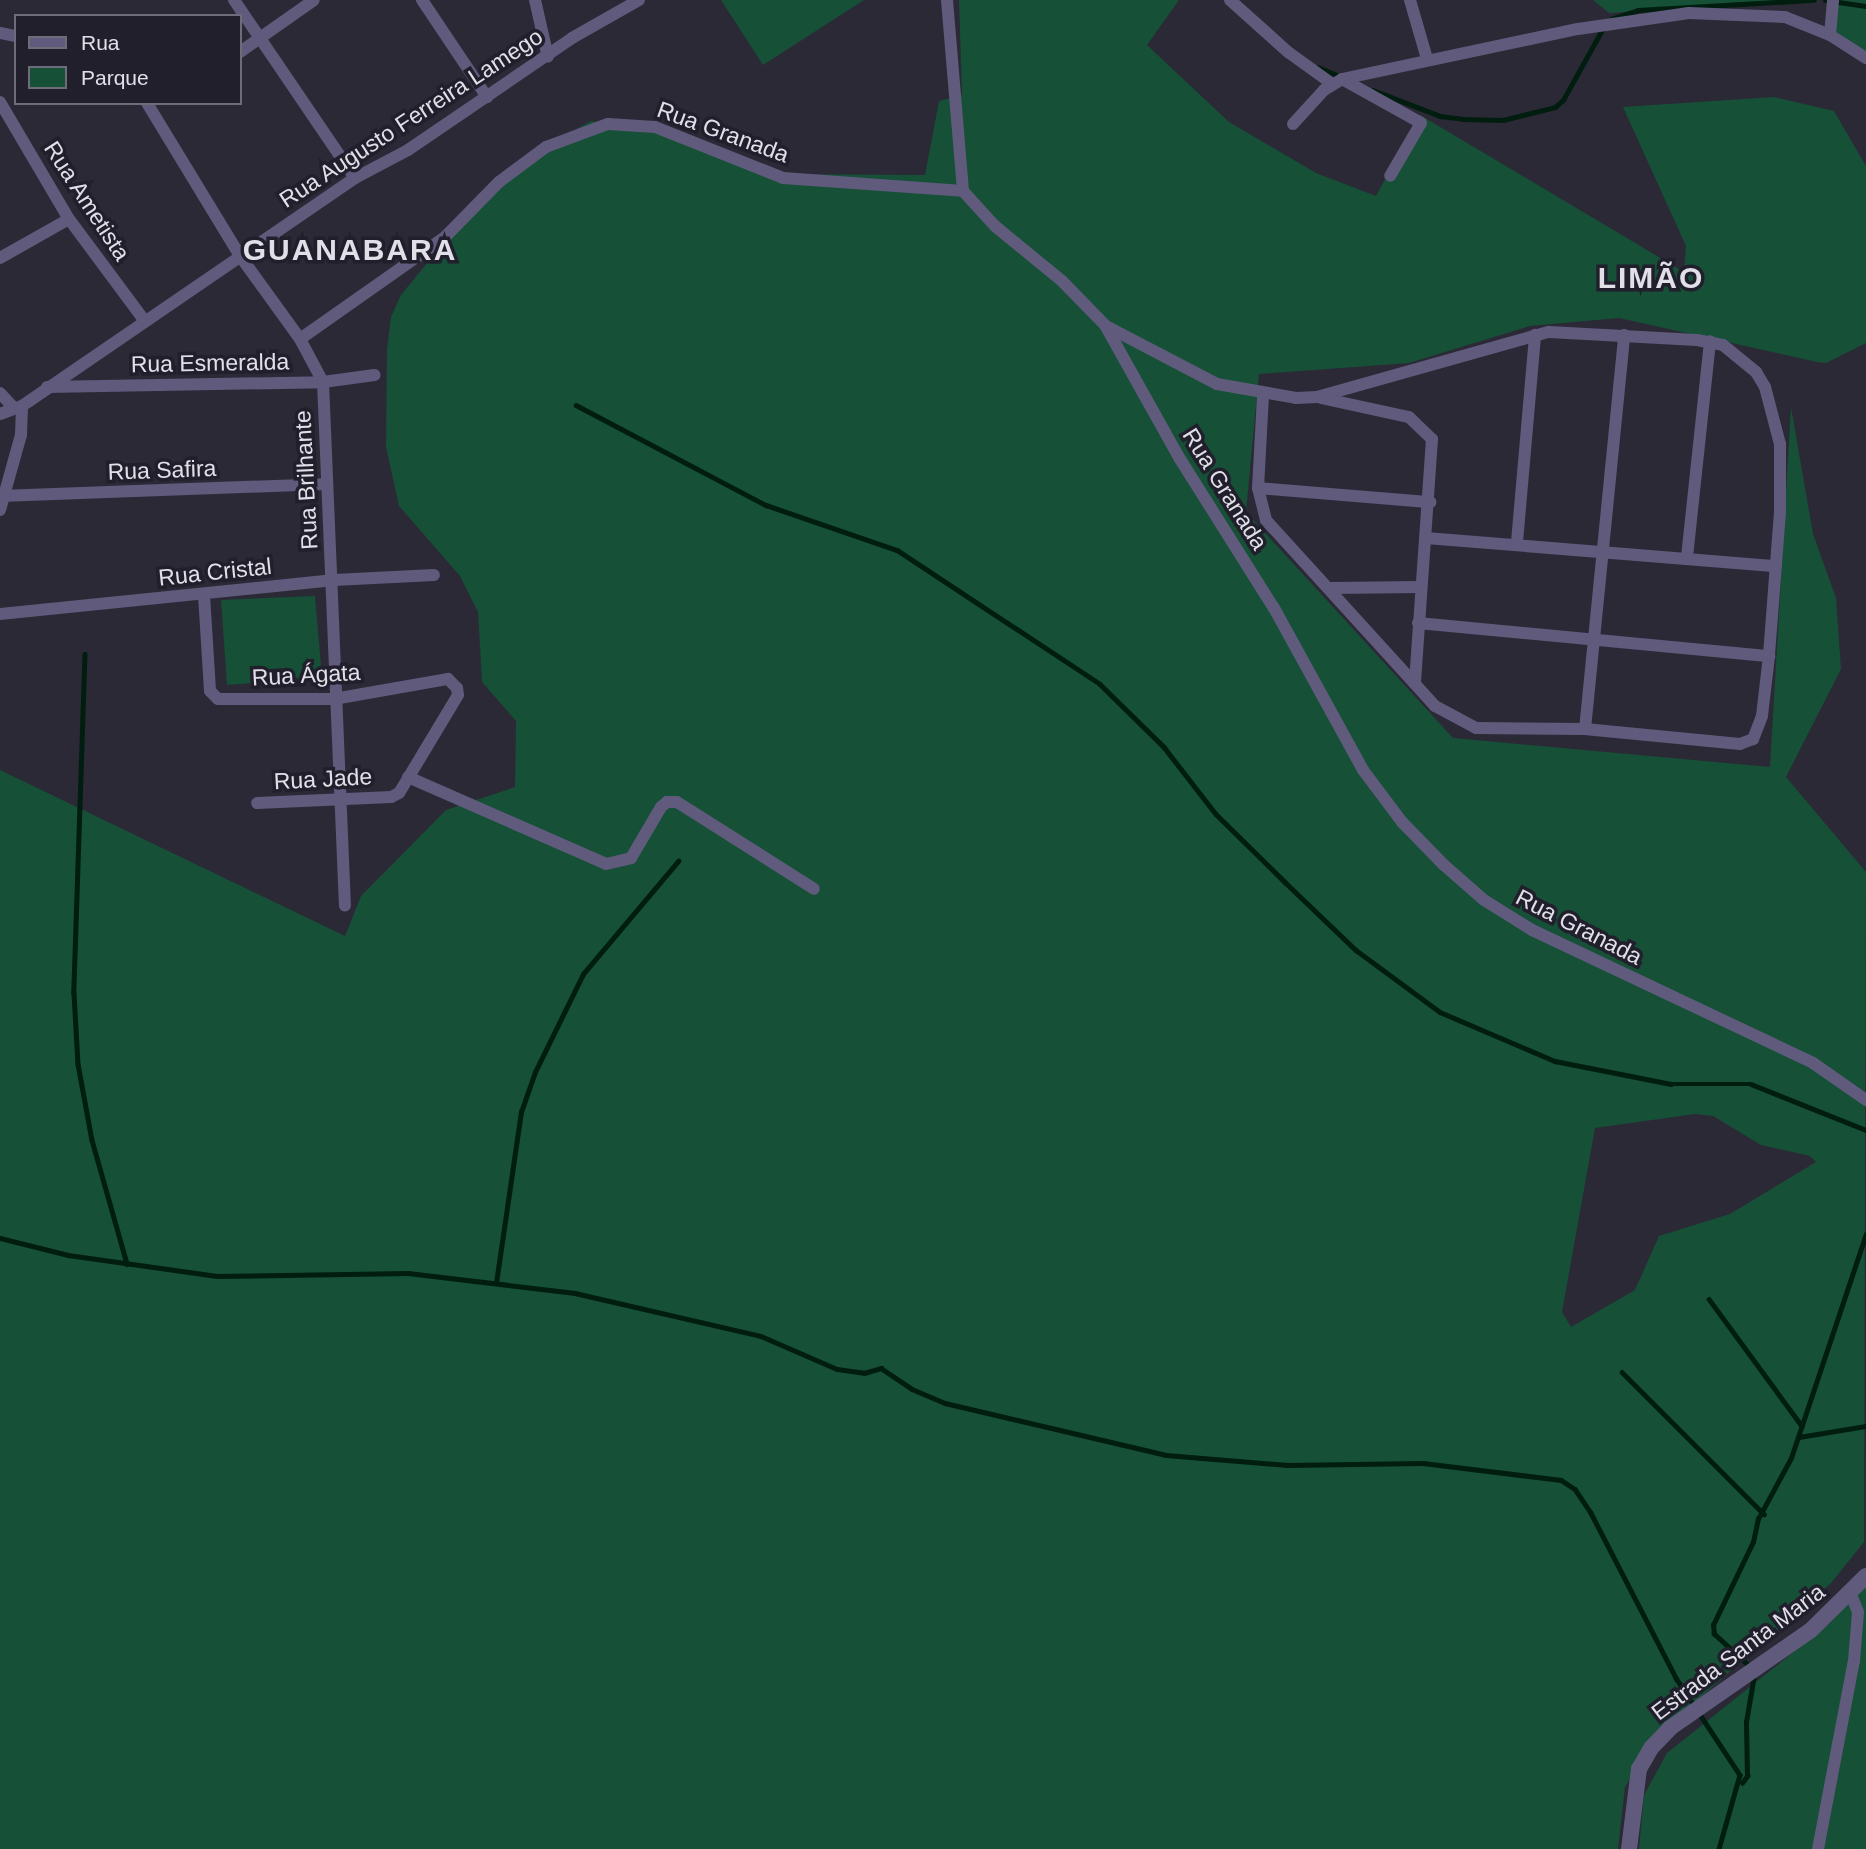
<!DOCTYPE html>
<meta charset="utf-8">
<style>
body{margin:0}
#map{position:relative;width:1866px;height:1849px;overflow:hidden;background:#2b2936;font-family:Arial,sans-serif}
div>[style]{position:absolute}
.green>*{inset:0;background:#155037}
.stream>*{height:4.5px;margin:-2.25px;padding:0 2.25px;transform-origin:2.25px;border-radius:2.25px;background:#001d0f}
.minor>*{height:12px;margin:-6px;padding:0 6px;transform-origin:6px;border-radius:6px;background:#605a7d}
.tertiary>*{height:16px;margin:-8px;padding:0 8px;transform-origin:8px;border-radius:8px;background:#605a7d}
span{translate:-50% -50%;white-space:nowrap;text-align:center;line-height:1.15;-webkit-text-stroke:7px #211f2c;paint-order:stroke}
.street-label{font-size:23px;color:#e1e0e9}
.district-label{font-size:30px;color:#e1e0e9;font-weight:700;letter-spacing:2px}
.legend{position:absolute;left:14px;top:14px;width:228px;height:91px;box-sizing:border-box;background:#211f2c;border:2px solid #6e6c78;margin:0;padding:9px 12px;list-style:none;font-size:21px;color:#e1e0e9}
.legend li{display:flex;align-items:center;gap:14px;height:35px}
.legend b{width:35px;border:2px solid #6e6c78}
</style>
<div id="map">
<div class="green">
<div style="clip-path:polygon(721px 0,864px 0,763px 65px)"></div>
<div style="clip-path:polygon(evenodd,959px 0,1179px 0,1147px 45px,1229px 122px,1316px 173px,1376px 196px,1420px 115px,1684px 272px,1686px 246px,1623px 107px,1774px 97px,1834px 111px,1866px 166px,1866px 343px,1826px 363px,1817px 362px,1619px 318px,1530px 326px,1409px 363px,1259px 374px,1246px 512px,1453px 738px,1770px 767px,1791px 407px,1813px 534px,1836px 598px,1841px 669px,1786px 777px,1866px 872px,1864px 1542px,1831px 1583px,1653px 1739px,1625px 1787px,1618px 1849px,0 1849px,0 770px,345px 936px,361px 896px,446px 810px,515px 787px,516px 721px,482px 682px,478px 612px,460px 576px,399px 506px,386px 447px,387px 349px,391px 317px,401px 295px,445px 241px,545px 146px,591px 121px,661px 129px,773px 174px,925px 175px,939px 101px,962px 95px,959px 0,1695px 1114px,1713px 1116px,1761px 1145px,1810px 1156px,1816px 1162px,1730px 1214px,1659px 1236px,1635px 1290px,1571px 1327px,1562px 1312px,1595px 1128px,1695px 1114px)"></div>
<div style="clip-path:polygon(1593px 0,1811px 0,1609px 13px)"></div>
<div style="clip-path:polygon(1836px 0,1866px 0,1866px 53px,1834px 30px)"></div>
<div style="clip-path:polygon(315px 596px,322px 678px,227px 685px,221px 600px)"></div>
<div style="clip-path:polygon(1866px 1584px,1866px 1849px,1639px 1849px,1644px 1795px,1667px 1753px,1830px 1623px)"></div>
</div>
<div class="stream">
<div style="left:1825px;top:0;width:41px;rotate:8.3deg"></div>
<div style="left:1611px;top:19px;width:28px;rotate:-18deg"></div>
<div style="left:1638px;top:10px;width:176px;rotate:-3.3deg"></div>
<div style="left:1318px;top:67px;width:26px;rotate:23deg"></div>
<div style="left:1373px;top:90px;width:72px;rotate:21.2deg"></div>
<div style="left:1440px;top:116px;width:23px;rotate:7deg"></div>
<div style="left:1463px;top:119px;width:40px;rotate:1.4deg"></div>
<div style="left:1503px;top:120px;width:54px;rotate:-14deg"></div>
<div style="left:1555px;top:107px;width:11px;rotate:-41deg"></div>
<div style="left:1563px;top:100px;width:82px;rotate:-60.9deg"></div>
<div style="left:576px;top:405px;width:215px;rotate:27.8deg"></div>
<div style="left:766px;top:505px;width:139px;rotate:19deg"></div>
<div style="left:897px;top:550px;width:243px;rotate:33.4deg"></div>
<div style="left:1100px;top:684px;width:90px;rotate:44.5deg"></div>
<div style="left:1164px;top:747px;width:85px;rotate:52.2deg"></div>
<div style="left:1216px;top:814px;width:97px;rotate:44.6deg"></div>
<div style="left:1285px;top:882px;width:98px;rotate:43.8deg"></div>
<div style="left:1356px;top:950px;width:104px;rotate:36.4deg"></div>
<div style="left:1440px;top:1012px;width:125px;rotate:23.1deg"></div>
<div style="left:1555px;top:1061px;width:118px;rotate:11.2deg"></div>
<div style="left:1671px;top:1084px;width:80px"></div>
<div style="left:1751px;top:1084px;width:124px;rotate:21.8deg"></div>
<div style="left:85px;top:654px;width:339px;rotate:91.9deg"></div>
<div style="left:74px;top:993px;width:71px;rotate:86.8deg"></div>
<div style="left:78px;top:1064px;width:77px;rotate:79.6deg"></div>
<div style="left:92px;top:1140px;width:129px;rotate:74.2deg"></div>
<div style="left:0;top:1238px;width:70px;rotate:14deg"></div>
<div style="left:68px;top:1255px;width:150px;rotate:8deg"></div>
<div style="left:217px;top:1276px;width:191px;rotate:-0.9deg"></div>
<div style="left:408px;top:1273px;width:168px;rotate:6.8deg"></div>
<div style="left:575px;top:1293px;width:191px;rotate:13deg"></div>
<div style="left:761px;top:1336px;width:83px;rotate:23.5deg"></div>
<div style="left:837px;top:1369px;width:27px;rotate:8deg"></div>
<div style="left:864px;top:1373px;width:18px;rotate:-16deg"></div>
<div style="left:881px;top:1368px;width:37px;rotate:34deg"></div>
<div style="left:912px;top:1389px;width:36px;rotate:23deg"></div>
<div style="left:945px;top:1403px;width:227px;rotate:13.2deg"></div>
<div style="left:1166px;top:1455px;width:122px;rotate:4.7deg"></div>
<div style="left:1288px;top:1465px;width:135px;rotate:-0.8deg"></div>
<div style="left:1423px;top:1463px;width:139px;rotate:7deg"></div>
<div style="left:1561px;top:1480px;width:17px;rotate:33deg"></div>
<div style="left:1575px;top:1489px;width:29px;rotate:56deg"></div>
<div style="left:1591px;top:1513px;width:186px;rotate:62.7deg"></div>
<div style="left:1676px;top:1678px;width:116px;rotate:56.6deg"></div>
<div style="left:1740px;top:1775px;width:77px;rotate:105.8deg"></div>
<div style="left:496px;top:1283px;width:173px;rotate:-81.7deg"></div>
<div style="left:521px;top:1112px;width:42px;rotate:-70.7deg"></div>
<div style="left:535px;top:1072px;width:109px;rotate:-63.9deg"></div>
<div style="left:583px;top:974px;width:148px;rotate:-49.9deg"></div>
<div style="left:1709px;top:1299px;width:157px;rotate:53.8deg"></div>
<div style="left:1622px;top:1372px;width:201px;rotate:45deg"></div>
<div style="left:1799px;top:1437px;width:68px;rotate:-9.3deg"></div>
<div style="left:1750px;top:1667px;width:49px;rotate:-137.5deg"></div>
<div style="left:1714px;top:1634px;width:9px;rotate:-96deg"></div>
<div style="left:1713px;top:1625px;width:92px;rotate:-64.3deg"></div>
<div style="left:1753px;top:1542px;width:24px;rotate:-78deg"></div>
<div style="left:1758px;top:1519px;width:69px;rotate:-61.6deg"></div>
<div style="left:1791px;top:1458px;width:236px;rotate:-71.5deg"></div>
<div style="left:1742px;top:1783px;width:9px;rotate:-54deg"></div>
<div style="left:1747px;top:1776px;width:54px;rotate:-91.1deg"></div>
<div style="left:1746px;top:1722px;width:48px;rotate:-80.3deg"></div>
</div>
<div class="minor">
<div style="left:234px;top:0;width:215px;rotate:55.8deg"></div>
<div style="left:422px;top:0;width:117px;rotate:56.2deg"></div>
<div style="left:535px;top:0;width:58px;rotate:77.2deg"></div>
<div style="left:947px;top:0;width:192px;rotate:85.2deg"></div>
<div style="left:1230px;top:0;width:78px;rotate:41.9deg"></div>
<div style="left:1288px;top:52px;width:53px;rotate:35.8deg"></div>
<div style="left:1410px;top:0;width:61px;rotate:73.9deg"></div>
<div style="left:0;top:33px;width:16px;rotate:11deg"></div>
<div style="left:1830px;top:35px;width:35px;rotate:-85deg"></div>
<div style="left:240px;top:52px;width:90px;rotate:-35.1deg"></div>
<div style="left:1342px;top:79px;width:90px;rotate:29.1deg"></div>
<div style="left:1421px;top:123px;width:61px;rotate:120.3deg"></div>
<div style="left:0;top:102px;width:136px;rotate:59.5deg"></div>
<div style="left:69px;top:219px;width:126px;rotate:53.4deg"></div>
<div style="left:147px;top:103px;width:179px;rotate:58.7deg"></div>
<div style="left:240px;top:256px;width:102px;rotate:54.1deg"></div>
<div style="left:300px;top:339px;width:49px;rotate:61.9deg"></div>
<div style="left:323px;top:382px;width:524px;rotate:87.6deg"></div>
<div style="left:1293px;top:124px;width:46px;rotate:-47.6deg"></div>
<div style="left:1324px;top:90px;width:21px;rotate:-31deg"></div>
<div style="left:1342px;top:79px;width:241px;rotate:-12deg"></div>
<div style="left:1578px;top:29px;width:112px;rotate:-8.2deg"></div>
<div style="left:1689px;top:13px;width:96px;rotate:2.4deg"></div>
<div style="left:1785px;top:17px;width:48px;rotate:21.8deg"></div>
<div style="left:1830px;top:35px;width:43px;rotate:32.6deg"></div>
<div style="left:0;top:258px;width:79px;rotate:-29.5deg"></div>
<div style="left:1106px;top:326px;width:125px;rotate:27.6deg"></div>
<div style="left:1217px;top:384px;width:80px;rotate:10deg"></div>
<div style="left:1296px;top:398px;width:21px;rotate:-3deg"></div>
<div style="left:1317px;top:397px;width:241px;rotate:-15.7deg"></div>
<div style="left:1549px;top:332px;width:148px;rotate:3.1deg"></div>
<div style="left:1697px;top:340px;width:26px;rotate:11deg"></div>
<div style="left:1723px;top:345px;width:43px;rotate:39.3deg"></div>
<div style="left:1756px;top:372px;width:17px;rotate:59deg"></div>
<div style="left:1765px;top:387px;width:59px;rotate:75.3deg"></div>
<div style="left:1780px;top:444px;width:68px;rotate:90deg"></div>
<div style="left:1780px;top:512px;width:144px;rotate:94.4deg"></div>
<div style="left:1769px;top:656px;width:60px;rotate:96.7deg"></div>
<div style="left:1762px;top:716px;width:25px;rotate:111deg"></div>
<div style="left:1753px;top:739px;width:14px;rotate:159deg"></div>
<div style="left:1740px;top:744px;width:156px;rotate:-174.5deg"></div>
<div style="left:1585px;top:729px;width:109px;rotate:-179.5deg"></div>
<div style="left:1476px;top:728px;width:47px;rotate:-151.8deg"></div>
<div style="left:1435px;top:706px;width:251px;rotate:-132.3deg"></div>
<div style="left:1266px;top:520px;width:33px;rotate:-104deg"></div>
<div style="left:1258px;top:488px;width:93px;rotate:-86.9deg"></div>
<div style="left:300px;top:339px;width:177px;rotate:-35.1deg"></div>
<div style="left:445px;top:237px;width:77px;rotate:-45.5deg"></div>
<div style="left:499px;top:182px;width:59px;rotate:-36.7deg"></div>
<div style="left:546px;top:147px;width:66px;rotate:-20.4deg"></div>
<div style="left:608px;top:124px;width:47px;rotate:3.7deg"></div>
<div style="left:655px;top:127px;width:138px;rotate:21.7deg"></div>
<div style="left:783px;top:178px;width:180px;rotate:4.1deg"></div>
<div style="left:963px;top:191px;width:47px;rotate:47.6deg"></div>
<div style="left:995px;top:226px;width:87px;rotate:39.4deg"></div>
<div style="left:1062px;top:281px;width:62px;rotate:45.7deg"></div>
<div style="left:1105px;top:325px;width:154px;rotate:60.8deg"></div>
<div style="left:1180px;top:459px;width:176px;rotate:57.8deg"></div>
<div style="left:1274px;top:608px;width:185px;rotate:61.2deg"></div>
<div style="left:1363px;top:770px;width:65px;rotate:53.1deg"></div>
<div style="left:1402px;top:822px;width:60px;rotate:45.7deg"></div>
<div style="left:1444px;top:865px;width:53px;rotate:41.2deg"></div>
<div style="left:1484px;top:900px;width:57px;rotate:32deg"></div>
<div style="left:1532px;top:930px;width:311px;rotate:25.3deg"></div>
<div style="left:1813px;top:1063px;width:65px;rotate:34.9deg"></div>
<div style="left:47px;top:387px;width:276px;rotate:-1deg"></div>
<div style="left:323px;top:382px;width:52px;rotate:-7.7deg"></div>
<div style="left:0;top:393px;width:19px;rotate:47deg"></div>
<div style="left:1321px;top:398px;width:90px;rotate:12.2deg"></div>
<div style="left:1409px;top:417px;width:32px;rotate:44deg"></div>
<div style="left:1432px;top:439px;width:244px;rotate:94deg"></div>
<div style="left:0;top:414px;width:23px;rotate:-20deg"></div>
<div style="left:22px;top:406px;width:404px;rotate:-34.4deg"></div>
<div style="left:355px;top:178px;width:60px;rotate:-27.8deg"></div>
<div style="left:408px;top:150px;width:199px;rotate:-34.3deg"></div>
<div style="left:572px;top:38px;width:77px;rotate:-29.6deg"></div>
<div style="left:1258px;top:488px;width:173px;rotate:4.7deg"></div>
<div style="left:0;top:496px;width:324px;rotate:-2.1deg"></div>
<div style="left:0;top:510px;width:78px;rotate:-74.4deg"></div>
<div style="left:21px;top:435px;width:29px;rotate:-88deg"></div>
<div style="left:1426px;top:538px;width:351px;rotate:4.6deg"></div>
<div style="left:1517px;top:542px;width:208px;rotate:-85deg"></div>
<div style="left:1687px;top:557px;width:217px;rotate:-83.9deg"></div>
<div style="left:1331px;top:588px;width:90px;rotate:-0.6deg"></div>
<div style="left:204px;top:595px;width:96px;rotate:86.4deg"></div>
<div style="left:210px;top:691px;width:11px;rotate:45deg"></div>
<div style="left:218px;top:699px;width:116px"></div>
<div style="left:334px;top:699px;width:116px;rotate:-10deg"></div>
<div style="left:448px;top:679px;width:13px;rotate:45deg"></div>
<div style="left:457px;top:688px;width:7px;rotate:82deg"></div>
<div style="left:458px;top:695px;width:114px;rotate:121deg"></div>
<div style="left:399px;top:793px;width:9px;rotate:153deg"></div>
<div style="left:391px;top:797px;width:134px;rotate:177.4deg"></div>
<div style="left:0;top:614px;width:336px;rotate:-5.8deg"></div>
<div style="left:334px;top:580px;width:100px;rotate:-2.9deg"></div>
<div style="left:1418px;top:623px;width:353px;rotate:5.4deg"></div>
<div style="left:1585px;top:729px;width:396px;rotate:-84.3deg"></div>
<div style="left:408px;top:777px;width:216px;rotate:23.7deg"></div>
<div style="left:606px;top:864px;width:26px;rotate:-13deg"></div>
<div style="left:631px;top:858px;width:59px;rotate:-59.5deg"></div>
<div style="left:661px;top:807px;width:8px;rotate:-40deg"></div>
<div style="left:667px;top:802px;width:10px"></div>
<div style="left:677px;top:802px;width:162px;rotate:32.4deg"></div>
<div style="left:1818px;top:1849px;width:191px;rotate:-79.2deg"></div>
<div style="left:1854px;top:1661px;width:49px;rotate:-85.3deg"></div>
<div style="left:1858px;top:1612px;width:18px;rotate:-112deg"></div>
</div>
<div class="tertiary">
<div style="left:1629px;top:1849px;width:81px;rotate:-82.9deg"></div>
<div style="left:1639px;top:1769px;width:24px;rotate:-60deg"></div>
<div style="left:1651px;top:1748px;width:28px;rotate:-46deg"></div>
<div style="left:1670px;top:1728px;width:172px;rotate:-34.8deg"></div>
<div style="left:1811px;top:1630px;width:77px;rotate:-44.5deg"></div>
</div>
<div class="street-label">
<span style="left:411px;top:118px;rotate:-33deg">Rua Augusto Ferreira Lamego</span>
<span style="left:723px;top:132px;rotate:20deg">Rua Granada</span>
<span style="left:87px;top:201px;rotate:57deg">Rua Ametista</span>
<span style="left:210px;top:363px;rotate:-1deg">Rua Esmeralda</span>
<span style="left:162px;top:470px;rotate:-2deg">Rua Safira</span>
<span style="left:306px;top:480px;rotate:-93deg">Rua Brilhante</span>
<span style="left:1225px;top:489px;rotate:58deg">Rua Granada</span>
<span style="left:215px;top:572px;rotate:-6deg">Rua Cristal</span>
<span style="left:306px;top:675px;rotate:-3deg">Rua Ágata</span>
<span style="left:323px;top:779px;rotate:-3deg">Rua Jade</span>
<span style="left:1579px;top:927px;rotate:27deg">Rua Granada</span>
<span style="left:1738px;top:1652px;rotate:-37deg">Estrada Santa Maria</span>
</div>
<div class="district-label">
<span style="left:350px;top:250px">GUANABARA</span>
<span style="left:1651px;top:278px">LIMÃO</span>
</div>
<ul class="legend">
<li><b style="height:9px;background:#605a7d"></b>Rua</li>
<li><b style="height:19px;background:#155037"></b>Parque</li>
</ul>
</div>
